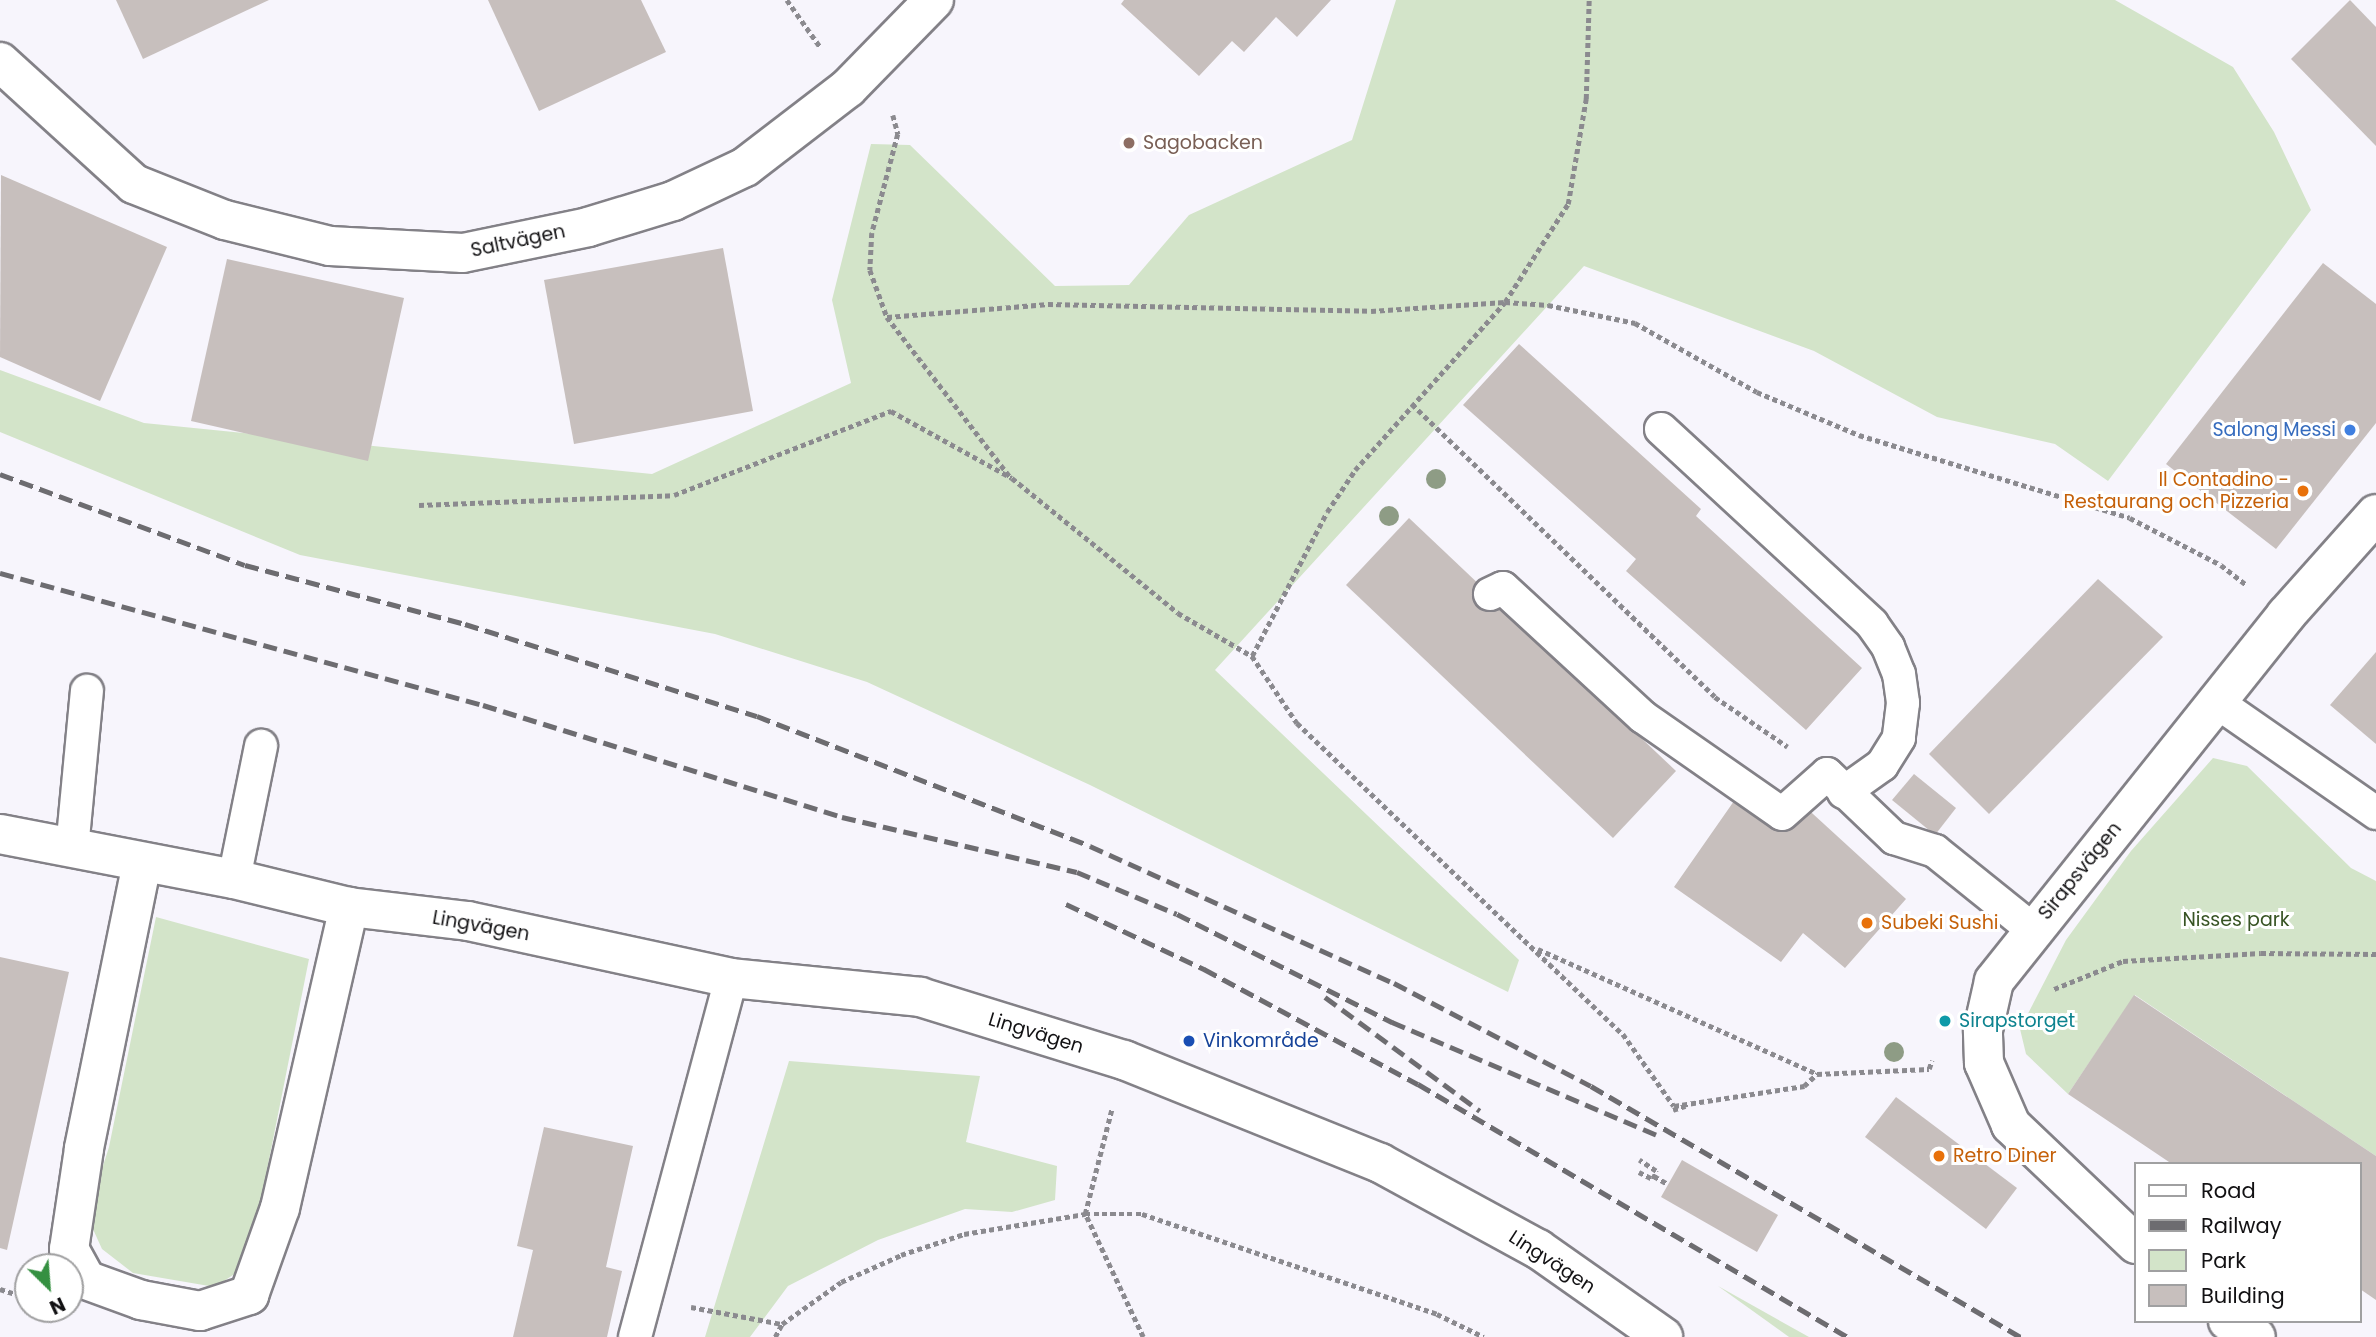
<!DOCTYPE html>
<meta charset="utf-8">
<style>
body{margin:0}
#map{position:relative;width:2376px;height:1337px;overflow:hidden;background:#f7f5fc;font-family:Poppins,sans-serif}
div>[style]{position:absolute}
.green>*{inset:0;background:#d3e4c9}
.building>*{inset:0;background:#c7bfbd}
.path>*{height:4.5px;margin-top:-2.25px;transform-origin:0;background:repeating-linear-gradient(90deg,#8b8a8f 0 5px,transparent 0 8.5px)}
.roads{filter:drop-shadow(2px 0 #838187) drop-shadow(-2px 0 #838187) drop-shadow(0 2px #838187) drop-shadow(0 -2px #838187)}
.lane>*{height:32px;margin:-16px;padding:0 16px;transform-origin:16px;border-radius:16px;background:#fff}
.street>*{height:38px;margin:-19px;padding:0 19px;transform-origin:19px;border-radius:19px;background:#fff}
.rail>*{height:5px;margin-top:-2.5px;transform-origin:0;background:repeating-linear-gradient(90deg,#6d6c70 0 14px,transparent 0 21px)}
.trees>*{width:20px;height:20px;margin:-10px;border-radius:50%;background:#8e9c85}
.dots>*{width:19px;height:19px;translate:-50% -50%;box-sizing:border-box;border:4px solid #fff;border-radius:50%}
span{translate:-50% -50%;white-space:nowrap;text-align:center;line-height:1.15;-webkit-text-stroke:6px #fff;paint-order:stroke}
.education-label{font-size:19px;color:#785e54}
.left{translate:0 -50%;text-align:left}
.street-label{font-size:19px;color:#121113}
.shop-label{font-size:19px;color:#366cbe}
.right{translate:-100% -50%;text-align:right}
.food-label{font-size:19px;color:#c56008}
.park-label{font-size:19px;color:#385424}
.culture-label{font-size:19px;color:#0d838f}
.transit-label{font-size:19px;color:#164399}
.legend{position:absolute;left:2134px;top:1162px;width:228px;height:161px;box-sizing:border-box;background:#fff;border:2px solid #a0a0a1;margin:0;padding:9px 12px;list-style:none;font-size:21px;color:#121113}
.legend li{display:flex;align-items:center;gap:14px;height:35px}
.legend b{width:35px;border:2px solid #a0a0a1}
.north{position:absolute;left:14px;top:1253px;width:70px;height:70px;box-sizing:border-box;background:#fff;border:2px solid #a0a0a1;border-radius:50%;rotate:155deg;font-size:19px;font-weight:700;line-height:28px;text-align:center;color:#121113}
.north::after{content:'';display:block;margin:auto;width:24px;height:32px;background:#359041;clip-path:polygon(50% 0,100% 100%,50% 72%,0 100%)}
</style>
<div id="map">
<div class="green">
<div style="clip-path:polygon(1396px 0,2115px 0,2233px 67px,2274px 132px,2311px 210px,2108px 481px,2055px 444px,1937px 417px,1814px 351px,1584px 266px,1215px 670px,1519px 960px,1508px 992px,1090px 785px,867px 682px,715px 634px,300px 555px,0 432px,0 370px,144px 423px,652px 474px,851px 383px,832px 300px,871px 144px,910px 145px,1055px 286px,1129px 285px,1189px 215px,1352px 140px)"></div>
<div style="clip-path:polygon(2213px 758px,2247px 766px,2351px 868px,2376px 881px,2376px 1156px,2135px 995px,2068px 1094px,2026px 1054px,2020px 1029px,2066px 940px,2131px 851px)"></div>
<div style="clip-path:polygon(156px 917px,309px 959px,248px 1265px,215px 1287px,133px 1273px,102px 1249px,87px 1216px,109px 1147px)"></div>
<div style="clip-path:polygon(789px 1061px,980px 1076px,966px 1142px,1057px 1166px,1055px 1200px,1012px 1212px,965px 1209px,878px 1240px,788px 1286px,750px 1337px,705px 1337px)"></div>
<div style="clip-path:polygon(1718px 1286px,1809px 1337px,1789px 1337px)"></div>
</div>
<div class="building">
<div style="clip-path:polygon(116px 0,269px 0,143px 59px)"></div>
<div style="clip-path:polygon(488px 0,641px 0,666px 52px,539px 111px)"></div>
<div style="clip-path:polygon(1124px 0,1331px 0,1297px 37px,1276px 17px,1244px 52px,1232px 41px,1199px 76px,1121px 4px)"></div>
<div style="clip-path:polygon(2350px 0,2376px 27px,2376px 146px,2291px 59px)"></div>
<div style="clip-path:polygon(1px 175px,167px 247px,100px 401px,0 357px)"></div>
<div style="clip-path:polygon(723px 248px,753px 411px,574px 444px,544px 280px)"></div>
<div style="clip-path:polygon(227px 259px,404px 298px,368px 461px,191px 421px)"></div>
<div style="clip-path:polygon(2323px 263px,2376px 304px,2376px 423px,2276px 549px,2166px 464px)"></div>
<div style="clip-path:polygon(1519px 344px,1701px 509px,1696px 516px,1862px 668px,1806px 730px,1626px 571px,1636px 559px,1463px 405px)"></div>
<div style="clip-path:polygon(1409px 518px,1676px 771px,1613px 838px,1346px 585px)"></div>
<div style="clip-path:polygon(2098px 579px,2163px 637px,1989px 814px,1929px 754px)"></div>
<div style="clip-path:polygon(2376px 652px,2376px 744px,2330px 705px)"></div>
<div style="clip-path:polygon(1914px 774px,1956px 808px,1935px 835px,1892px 800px)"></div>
<div style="clip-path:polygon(1734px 801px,1778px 831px,1801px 803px,1906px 899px,1845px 968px,1803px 933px,1781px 962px,1674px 887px)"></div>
<div style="clip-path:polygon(0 957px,69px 972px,7px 1250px,0 1248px)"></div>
<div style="clip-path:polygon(2134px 995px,2376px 1156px,2376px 1300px,2360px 1289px,2360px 1164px,2172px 1164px,2068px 1094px)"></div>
<div style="clip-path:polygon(1896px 1097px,2017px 1188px,1986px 1229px,1865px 1137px)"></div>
<div style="clip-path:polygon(544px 1127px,633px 1146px,606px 1267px,622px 1271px,607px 1337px,513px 1337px,533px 1250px,517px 1246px)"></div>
<div style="clip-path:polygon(1682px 1160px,1778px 1215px,1757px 1252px,1661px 1197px)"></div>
</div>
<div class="path">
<div style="left:787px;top:0;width:59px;rotate:54.7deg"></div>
<div style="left:893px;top:115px;width:20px;rotate:75deg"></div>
<div style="left:898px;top:134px;width:102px;rotate:104.7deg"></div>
<div style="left:872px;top:233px;width:37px;rotate:93deg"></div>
<div style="left:870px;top:270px;width:50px;rotate:70.1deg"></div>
<div style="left:887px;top:317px;width:202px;rotate:52.4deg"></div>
<div style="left:887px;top:317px;width:162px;rotate:-4.6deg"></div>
<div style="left:1048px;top:304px;width:323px;rotate:1.2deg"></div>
<div style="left:1371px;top:311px;width:134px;rotate:-3.8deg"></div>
<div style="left:1505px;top:302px;width:43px;rotate:4deg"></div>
<div style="left:1548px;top:305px;width:89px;rotate:11.7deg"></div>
<div style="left:1635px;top:323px;width:140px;rotate:29.5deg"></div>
<div style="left:1757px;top:392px;width:111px;rotate:22.9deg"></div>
<div style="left:1859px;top:435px;width:283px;rotate:17deg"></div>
<div style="left:2130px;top:518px;width:102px;rotate:27.3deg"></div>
<div style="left:2221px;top:565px;width:33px;rotate:38deg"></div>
<div style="left:1412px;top:404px;width:421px;rotate:44deg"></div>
<div style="left:1715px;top:697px;width:88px;rotate:34.4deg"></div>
<div style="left:419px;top:505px;width:255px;rotate:-2.2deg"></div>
<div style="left:674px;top:495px;width:233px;rotate:-21.2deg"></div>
<div style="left:891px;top:411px;width:138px;rotate:29deg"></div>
<div style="left:1012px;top:478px;width:214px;rotate:39.1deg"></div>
<div style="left:1178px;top:613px;width:86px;rotate:30.2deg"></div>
<div style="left:1252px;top:656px;width:81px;rotate:56.1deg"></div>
<div style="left:1297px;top:723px;width:451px;rotate:43.7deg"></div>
<div style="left:1623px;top:1034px;width:88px;rotate:54.7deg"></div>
<div style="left:1674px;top:1106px;width:132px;rotate:-8.7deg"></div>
<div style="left:1804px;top:1086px;width:18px;rotate:-43deg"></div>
<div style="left:1817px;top:1074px;width:112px;rotate:-2.6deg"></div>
<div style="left:1929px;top:1069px;width:9px;rotate:-72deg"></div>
<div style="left:1252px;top:656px;width:162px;rotate:-62.5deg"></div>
<div style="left:1327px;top:512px;width:50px;rotate:-56.3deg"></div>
<div style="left:1355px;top:470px;width:225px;rotate:-48.2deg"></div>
<div style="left:1505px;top:302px;width:117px;rotate:-57.3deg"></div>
<div style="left:1568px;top:204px;width:107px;rotate:-80.3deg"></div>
<div style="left:1586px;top:99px;width:99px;rotate:-88.3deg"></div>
<div style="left:1538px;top:949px;width:306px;rotate:24.1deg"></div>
<div style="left:2054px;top:989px;width:74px;rotate:-22.1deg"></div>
<div style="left:2123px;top:961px;width:138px;rotate:-3.3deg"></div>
<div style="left:2261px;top:953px;width:115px;rotate:0.5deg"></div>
<div style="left:1673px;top:1110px;width:13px;rotate:-18deg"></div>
<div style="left:1639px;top:1172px;width:16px;rotate:27deg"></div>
<div style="left:1653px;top:1179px;width:9px;rotate:-69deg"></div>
<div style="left:1656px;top:1171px;width:20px;rotate:-147deg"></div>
<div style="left:1654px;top:1176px;width:16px;rotate:30deg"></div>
<div style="left:0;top:1289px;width:29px;rotate:18deg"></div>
<div style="left:691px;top:1307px;width:93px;rotate:10.6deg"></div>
<div style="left:775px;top:1337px;width:15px;rotate:-62deg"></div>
<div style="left:782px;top:1324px;width:72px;rotate:-35.4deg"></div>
<div style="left:841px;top:1282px;width:66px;rotate:-24.2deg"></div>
<div style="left:901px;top:1255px;width:66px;rotate:-18.4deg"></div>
<div style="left:964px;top:1234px;width:123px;rotate:-9.4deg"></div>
<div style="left:1085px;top:1214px;width:109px;rotate:-75.7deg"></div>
<div style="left:1143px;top:1337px;width:136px;rotate:-115.2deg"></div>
<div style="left:1085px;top:1214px;width:57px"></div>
<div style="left:1142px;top:1214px;width:311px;rotate:18.7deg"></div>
<div style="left:1437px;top:1314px;width:52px;rotate:26.1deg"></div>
</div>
<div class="roads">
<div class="lane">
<div style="left:1661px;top:429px;width:287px;rotate:42.7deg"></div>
<div style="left:1872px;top:624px;width:28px;rotate:55deg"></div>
<div style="left:1888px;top:647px;width:29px;rotate:68deg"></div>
<div style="left:1899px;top:674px;width:29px;rotate:82deg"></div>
<div style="left:1903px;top:703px;width:35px;rotate:97deg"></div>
<div style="left:1899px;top:738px;width:32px;rotate:122deg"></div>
<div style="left:1882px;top:765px;width:47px;rotate:144.6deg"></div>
<div style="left:1490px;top:594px;width:14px;rotate:-25deg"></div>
<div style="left:1503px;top:588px;width:190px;rotate:42.7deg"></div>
<div style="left:1643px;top:717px;width:169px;rotate:34.9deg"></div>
<div style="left:1782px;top:814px;width:60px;rotate:-41.6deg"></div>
<div style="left:1827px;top:774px;width:93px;rotate:43.7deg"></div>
<div style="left:1894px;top:838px;width:43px;rotate:17.6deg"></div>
<div style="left:1935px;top:851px;width:124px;rotate:38.8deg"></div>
<div style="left:2218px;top:703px;width:193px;rotate:34.8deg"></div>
<div style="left:72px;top:849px;width:159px;rotate:-84.6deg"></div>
<div style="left:234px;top:879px;width:136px;rotate:-78.5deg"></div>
<div style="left:635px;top:1337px;width:372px;rotate:-75deg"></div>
</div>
<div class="street">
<div style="left:0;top:62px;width:181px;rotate:42.3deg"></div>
<div style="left:134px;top:184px;width:98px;rotate:21.6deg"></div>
<div style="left:225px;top:220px;width:108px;rotate:13.9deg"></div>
<div style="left:330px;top:246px;width:133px;rotate:3deg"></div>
<div style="left:463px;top:253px;width:128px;rotate:-11.7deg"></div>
<div style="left:588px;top:227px;width:89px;rotate:-17deg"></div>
<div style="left:673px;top:201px;width:80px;rotate:-25.3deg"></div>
<div style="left:745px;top:167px;width:130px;rotate:-37.5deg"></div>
<div style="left:848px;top:88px;width:123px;rotate:-45.7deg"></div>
<div style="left:0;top:834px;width:238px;rotate:10.9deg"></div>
<div style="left:234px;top:879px;width:118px;rotate:13.7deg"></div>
<div style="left:349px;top:907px;width:120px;rotate:6.7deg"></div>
<div style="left:468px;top:921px;width:269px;rotate:12.2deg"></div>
<div style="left:731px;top:978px;width:190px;rotate:5.7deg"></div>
<div style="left:920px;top:997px;width:214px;rotate:17.2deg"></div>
<div style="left:1124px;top:1060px;width:276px;rotate:21.9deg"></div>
<div style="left:1380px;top:1163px;width:180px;rotate:28.6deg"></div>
<div style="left:1538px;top:1249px;width:153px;rotate:35.1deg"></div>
<div style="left:142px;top:863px;width:292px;rotate:101.5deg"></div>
<div style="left:84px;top:1149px;width:101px;rotate:98.5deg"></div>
<div style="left:69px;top:1249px;width:35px;rotate:61deg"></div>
<div style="left:86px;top:1280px;width:59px;rotate:20deg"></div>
<div style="left:141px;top:1300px;width:60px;rotate:10.6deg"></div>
<div style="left:200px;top:1311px;width:52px;rotate:-18.1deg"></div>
<div style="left:249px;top:1295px;width:92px;rotate:-70.4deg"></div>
<div style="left:280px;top:1208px;width:309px;rotate:-77.1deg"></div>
<div style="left:2136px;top:1244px;width:173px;rotate:-136.4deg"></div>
<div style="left:2011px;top:1125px;width:68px;rotate:-113.5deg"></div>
<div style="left:1984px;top:1063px;width:33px;rotate:-92deg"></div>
<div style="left:1983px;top:1030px;width:50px;rotate:-77.3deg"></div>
<div style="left:1994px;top:981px;width:468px;rotate:-51.4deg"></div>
<div style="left:2286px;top:615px;width:135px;rotate:-48.3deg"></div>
<div style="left:2228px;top:1321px;width:32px;rotate:30deg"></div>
</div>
</div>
<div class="rail">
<div style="left:0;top:474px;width:261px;rotate:20.4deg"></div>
<div style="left:245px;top:565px;width:228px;rotate:15deg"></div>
<div style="left:465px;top:624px;width:306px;rotate:17.5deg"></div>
<div style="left:757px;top:716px;width:357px;rotate:21.3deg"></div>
<div style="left:1090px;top:846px;width:333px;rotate:24.3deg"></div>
<div style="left:1394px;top:983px;width:222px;rotate:27.6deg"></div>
<div style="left:1591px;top:1086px;width:498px;rotate:30.3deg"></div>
<div style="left:0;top:573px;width:501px;rotate:15.29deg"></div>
<div style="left:483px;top:705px;width:376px;rotate:17.3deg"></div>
<div style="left:842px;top:817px;width:241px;rotate:13.2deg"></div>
<div style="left:1077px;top:872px;width:108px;rotate:22.8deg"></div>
<div style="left:1177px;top:914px;width:241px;rotate:26.7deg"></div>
<div style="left:1392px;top:1022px;width:290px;rotate:23.1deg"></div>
<div style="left:1066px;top:904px;width:153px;rotate:25.2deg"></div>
<div style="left:1204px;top:969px;width:243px;rotate:28.3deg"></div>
<div style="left:1418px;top:1084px;width:499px;rotate:30.5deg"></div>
<div style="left:1325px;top:997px;width:192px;rotate:36.3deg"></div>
</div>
<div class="trees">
<div style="left:1436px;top:479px"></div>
<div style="left:1389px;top:516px"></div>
<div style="left:1894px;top:1052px"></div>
</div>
<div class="dots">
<div style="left:1129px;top:143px;background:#8d6e63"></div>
<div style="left:2350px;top:430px;background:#3f7fe0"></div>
<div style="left:2303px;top:491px;background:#e8710a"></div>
<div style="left:1867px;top:923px;background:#e8710a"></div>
<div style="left:1945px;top:1021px;background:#0f9aa8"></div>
<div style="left:1189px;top:1041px;background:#1a4fb4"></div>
<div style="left:1939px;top:1156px;background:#e8710a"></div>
</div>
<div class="education-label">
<span class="left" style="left:1143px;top:143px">Sagobacken</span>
</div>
<div class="street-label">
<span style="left:518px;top:241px;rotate:-12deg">Saltvägen</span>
<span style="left:2080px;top:871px;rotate:-51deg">Sirapsvägen</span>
<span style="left:481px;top:926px;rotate:10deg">Lingvägen</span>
<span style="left:1036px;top:1033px;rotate:17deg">Lingvägen</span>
<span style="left:1552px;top:1262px;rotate:33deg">Lingvägen</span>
</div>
<div class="shop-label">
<span class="right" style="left:2336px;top:430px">Salong Messi</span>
</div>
<div class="food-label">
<span class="right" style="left:2289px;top:491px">Il Contadino -<br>Restaurang och Pizzeria</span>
<span class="left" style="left:1881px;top:923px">Subeki Sushi</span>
<span class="left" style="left:1953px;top:1156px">Retro Diner</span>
</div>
<div class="park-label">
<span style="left:2236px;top:920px">Nisses park</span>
</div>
<div class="culture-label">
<span class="left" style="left:1959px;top:1021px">Sirapstorget</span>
</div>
<div class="transit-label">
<span class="left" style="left:1203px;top:1041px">Vinkområde</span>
</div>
<ul class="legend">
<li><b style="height:9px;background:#fff"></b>Road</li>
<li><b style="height:9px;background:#6d6c70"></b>Railway</li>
<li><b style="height:19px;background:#d3e4c9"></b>Park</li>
<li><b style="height:19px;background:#c7bfbd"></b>Building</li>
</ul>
<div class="north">N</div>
</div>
